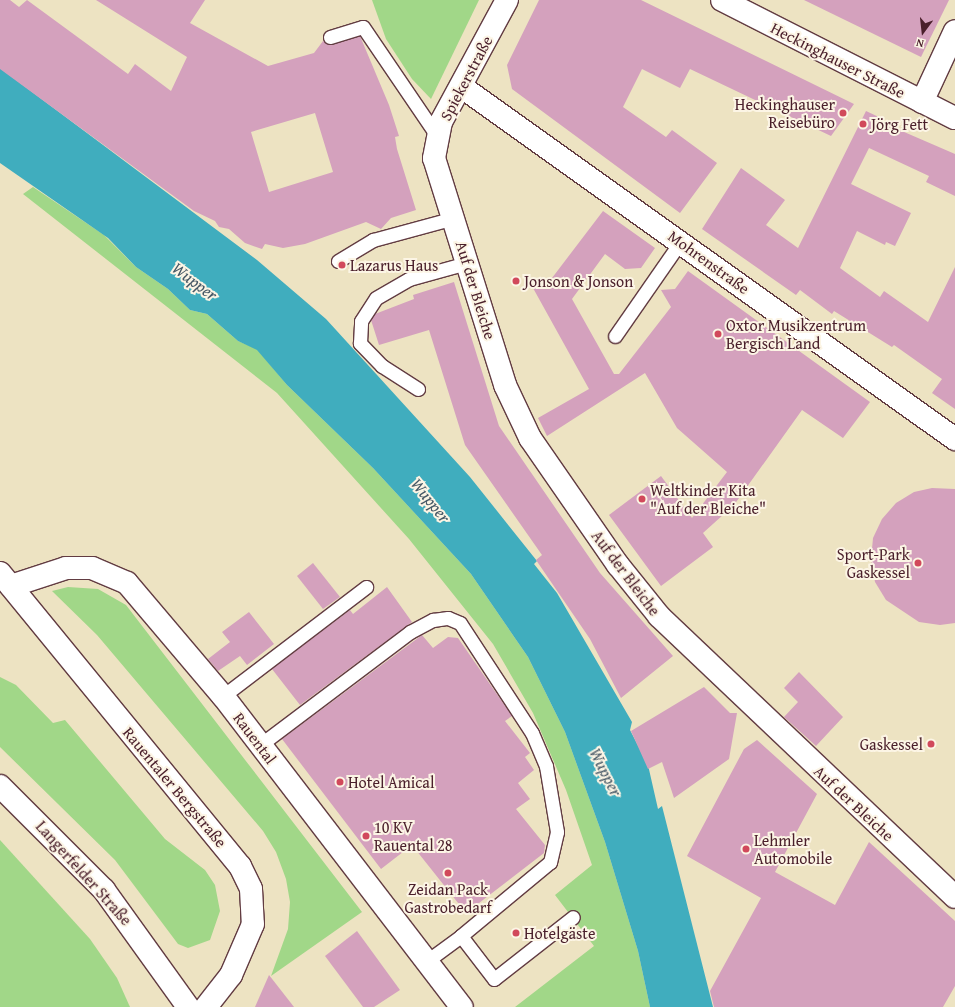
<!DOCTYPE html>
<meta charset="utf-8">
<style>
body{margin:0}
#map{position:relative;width:955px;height:1007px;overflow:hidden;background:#ede3c2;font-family:"Gentium Book Plus",serif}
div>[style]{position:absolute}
.green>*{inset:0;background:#a1d788}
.water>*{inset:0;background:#40adbe}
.building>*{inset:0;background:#d4a1bd}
.roads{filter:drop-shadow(1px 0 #623c42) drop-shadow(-1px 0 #623c42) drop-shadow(0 1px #623c42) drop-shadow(0 -1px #623c42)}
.lane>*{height:13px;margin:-6.5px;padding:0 6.5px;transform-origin:6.5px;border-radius:6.5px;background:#fff}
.street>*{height:22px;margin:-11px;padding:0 11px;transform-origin:11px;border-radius:11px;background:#fff}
.secondary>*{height:22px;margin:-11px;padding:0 11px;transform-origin:11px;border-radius:11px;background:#fff}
.primary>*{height:22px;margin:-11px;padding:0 11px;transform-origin:11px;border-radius:11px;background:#fff}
.dots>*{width:11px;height:11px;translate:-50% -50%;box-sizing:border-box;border:2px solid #fcf5e5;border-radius:50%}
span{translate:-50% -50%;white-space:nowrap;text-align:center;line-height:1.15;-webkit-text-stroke:4px #fcf5e5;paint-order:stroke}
.street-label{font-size:16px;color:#4a1f2b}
.poi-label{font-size:16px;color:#4a1f2b}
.right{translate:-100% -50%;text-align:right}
.left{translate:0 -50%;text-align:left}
.water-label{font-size:17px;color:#465866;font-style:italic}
.north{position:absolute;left:903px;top:12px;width:40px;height:40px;-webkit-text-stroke:3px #fcf5e5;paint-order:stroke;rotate:195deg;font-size:11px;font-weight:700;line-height:16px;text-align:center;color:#4a1f2b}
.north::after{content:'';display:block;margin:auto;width:14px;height:18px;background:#4a1f2b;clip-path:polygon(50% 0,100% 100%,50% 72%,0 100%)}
</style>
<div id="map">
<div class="green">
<div style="clip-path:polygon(372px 0,479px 0,431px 99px,412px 79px,386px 39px)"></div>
<div style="clip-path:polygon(33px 187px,104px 235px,136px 267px,168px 289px,190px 310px,207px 314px,238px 341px,257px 349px,287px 385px,373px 468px,471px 574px,528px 657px,565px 732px,605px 842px,638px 951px,650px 1007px,515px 1007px,594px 946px,555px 895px,592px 865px,566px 790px,533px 713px,493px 644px,409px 539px,277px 393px,23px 194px)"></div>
<div style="clip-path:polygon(68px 587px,98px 589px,126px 605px,362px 912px,271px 976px,288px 929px,290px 902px,286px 879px,276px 852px,263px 831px,97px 635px,52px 591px)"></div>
<div style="clip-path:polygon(0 677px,16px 685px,53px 723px,65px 720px,165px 839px,205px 870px,215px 885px,220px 911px,210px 940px,188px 948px,178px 944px,115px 860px,0 747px)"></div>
<div style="clip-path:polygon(0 840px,90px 939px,117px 978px,130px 1007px,0 1007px)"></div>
</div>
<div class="water">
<div style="clip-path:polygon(0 68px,257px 260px,326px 319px,470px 477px,537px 561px,534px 564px,557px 593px,632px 722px,630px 730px,648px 765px,658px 809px,662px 806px,713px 1007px,650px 1007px,638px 951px,605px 842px,565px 732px,528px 657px,471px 574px,373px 468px,287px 385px,257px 350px,238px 341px,207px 314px,190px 310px,168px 289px,136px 267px,108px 238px,0 163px)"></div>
</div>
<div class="building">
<div style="clip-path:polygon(evenodd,0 0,10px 0,19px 7px,27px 0,128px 74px,135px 64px,171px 91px,187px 57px,96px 0,205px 0,190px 23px,268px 66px,314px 53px,323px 41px,332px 45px,360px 36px,389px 105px,399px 136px,395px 137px,397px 149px,416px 210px,391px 218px,381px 229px,366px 222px,305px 244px,283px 248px,265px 244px,262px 249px,245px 243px,229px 229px,219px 227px,215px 221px,194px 211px,0 69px,0 0,315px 113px,333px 172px,269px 192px,251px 132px,315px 113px)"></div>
<div style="clip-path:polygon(539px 0,641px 0,854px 104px,831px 136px,690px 69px,680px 88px,642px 69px,623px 107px,666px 137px,672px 130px,717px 163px,680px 213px,512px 89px,507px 65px)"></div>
<div style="clip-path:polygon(804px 0,949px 0,921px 57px)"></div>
<div style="clip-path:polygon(866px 111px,883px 119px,881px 122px,955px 154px,955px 196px,926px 182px,929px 176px,869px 148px,851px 184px,911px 213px,895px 246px,886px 242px,885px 245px,857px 231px,840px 268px,880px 297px,884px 291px,928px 322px,955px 267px,955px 409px,932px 393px,942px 379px,894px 345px,892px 347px,834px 311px,832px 314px,800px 290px,796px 295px,702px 229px,741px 168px,785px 200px,766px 225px,798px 248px)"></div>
<div style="clip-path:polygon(603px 211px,655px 248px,641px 268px,625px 269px,605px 254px,572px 299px,614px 374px,619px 374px,671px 307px,661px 290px,675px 289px,688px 271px,870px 402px,843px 438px,802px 410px,734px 505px,703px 533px,713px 547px,661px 586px,609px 515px,661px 476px,692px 518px,727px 472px,677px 428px,645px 373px,547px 436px,538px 418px,589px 389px,533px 288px,552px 278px)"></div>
<div style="clip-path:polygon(454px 282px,499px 426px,600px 573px,673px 656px,621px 698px,590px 639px,536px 560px,542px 555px,465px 445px,429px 330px,379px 345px,371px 320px,375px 314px,414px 299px,413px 295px)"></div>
<div style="clip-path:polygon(932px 488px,955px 489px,955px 623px,940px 625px,919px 622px,886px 600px,875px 582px,871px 560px,873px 538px,882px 519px,896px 503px,914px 492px)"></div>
<div style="clip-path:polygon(313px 563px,340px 597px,323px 609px,297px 576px)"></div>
<div style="clip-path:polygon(387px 587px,412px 622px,300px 705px,272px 669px,350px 610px,353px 614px)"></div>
<div style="clip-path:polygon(249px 612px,274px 644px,247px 665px,240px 656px,218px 671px,208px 659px,230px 642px,222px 632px)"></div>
<div style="clip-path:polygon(422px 635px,433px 648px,448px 637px,458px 638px,512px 716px,505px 721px,530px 753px,525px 757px,534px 770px,518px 783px,530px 799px,516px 809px,545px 845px,544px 853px,466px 913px,412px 845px,381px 869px,282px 739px)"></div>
<div style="clip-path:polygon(799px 672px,843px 717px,816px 746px,784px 717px,798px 702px,784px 688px)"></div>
<div style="clip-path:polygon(704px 687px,730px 713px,737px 713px,729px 759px,674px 798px,662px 762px,648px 769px,631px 731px)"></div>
<div style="clip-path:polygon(757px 740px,817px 794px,775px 872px,835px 905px,869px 842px,955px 921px,955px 986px,943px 1007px,714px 1007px,710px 991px,761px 898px,687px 856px,744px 749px)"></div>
<div style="clip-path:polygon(357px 931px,400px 990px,374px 1007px,363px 1007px,325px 956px)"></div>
<div style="clip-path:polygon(269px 975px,294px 1007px,255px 1007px)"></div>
</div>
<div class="roads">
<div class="lane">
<div style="left:330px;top:37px;width:34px;rotate:-17deg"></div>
<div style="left:363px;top:27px;width:132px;rotate:55.8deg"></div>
<div style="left:338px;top:261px;width:41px;rotate:-31deg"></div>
<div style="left:373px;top:240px;width:84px;rotate:-15.2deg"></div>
<div style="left:615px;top:336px;width:116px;rotate:-55.2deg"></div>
<div style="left:418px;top:389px;width:43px;rotate:-147.4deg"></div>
<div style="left:382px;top:366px;width:32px;rotate:-134deg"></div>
<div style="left:360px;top:343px;width:22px;rotate:-87deg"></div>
<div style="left:361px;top:321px;width:27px;rotate:-57deg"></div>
<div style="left:376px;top:298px;width:38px;rotate:-30deg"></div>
<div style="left:409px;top:279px;width:60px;rotate:-15.4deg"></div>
<div style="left:223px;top:696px;width:180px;rotate:-37.3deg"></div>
<div style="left:260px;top:745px;width:188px;rotate:-37deg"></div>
<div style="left:410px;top:632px;width:26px;rotate:-28deg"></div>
<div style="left:433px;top:620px;width:15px;rotate:-8deg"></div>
<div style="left:448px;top:618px;width:13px;rotate:23deg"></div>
<div style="left:460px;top:623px;width:131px;rotate:56.8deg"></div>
<div style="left:532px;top:733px;width:36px;rotate:67deg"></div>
<div style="left:546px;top:766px;width:67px;rotate:80.5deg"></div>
<div style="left:557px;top:832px;width:31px;rotate:103deg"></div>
<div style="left:550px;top:862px;width:116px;rotate:140.3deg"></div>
<div style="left:427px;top:961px;width:42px;rotate:-36.3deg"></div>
<div style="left:461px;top:936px;width:54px;rotate:52.5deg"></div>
<div style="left:494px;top:979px;width:100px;rotate:-38.1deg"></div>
</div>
<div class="street">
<div style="left:507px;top:0;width:139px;rotate:118.4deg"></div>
<div style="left:441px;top:122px;width:37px;rotate:101deg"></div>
<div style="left:434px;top:158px;width:238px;rotate:72.6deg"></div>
<div style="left:505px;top:385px;width:59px;rotate:64.7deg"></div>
<div style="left:530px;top:438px;width:155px;rotate:55.3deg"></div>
<div style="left:618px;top:565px;width:65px;rotate:51.2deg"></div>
<div style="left:659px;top:616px;width:408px;rotate:43.5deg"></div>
<div style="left:462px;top:87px;width:606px;rotate:35.53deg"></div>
<div style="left:922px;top:102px;width:78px;rotate:-65.1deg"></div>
<div style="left:11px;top:586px;width:58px;rotate:-18.1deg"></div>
<div style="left:66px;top:568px;width:26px"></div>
<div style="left:92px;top:568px;width:38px;rotate:23deg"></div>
<div style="left:127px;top:583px;width:148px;rotate:49.7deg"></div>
<div style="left:223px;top:696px;width:392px;rotate:52.5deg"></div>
</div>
<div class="secondary">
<div style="left:722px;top:0;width:261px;rotate:26.9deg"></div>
<div style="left:0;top:786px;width:147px;rotate:45deg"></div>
<div style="left:104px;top:890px;width:144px;rotate:54.3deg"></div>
</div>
<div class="primary">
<div style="left:0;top:573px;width:379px;rotate:50.7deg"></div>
<div style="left:240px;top:866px;width:25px;rotate:64deg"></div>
<div style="left:251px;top:889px;width:35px;rotate:87deg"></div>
<div style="left:253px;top:924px;width:56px;rotate:113.3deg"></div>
<div style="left:231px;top:975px;width:41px;rotate:128deg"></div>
</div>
</div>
<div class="dots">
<div style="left:843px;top:113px;background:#d1495b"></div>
<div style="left:863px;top:124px;background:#d1495b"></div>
<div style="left:342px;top:265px;background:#d1495b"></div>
<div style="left:516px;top:281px;background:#d1495b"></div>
<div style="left:718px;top:334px;background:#d1495b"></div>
<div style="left:642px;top:499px;background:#d1495b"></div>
<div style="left:918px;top:563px;background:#d1495b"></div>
<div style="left:931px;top:744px;background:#d1495b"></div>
<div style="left:340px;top:782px;background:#d1495b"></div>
<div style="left:366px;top:836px;background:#d1495b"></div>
<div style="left:746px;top:849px;background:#d1495b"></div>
<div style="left:448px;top:873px;background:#d1495b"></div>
<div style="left:516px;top:933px;background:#d1495b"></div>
</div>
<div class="street-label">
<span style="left:838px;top:60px;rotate:27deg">Heckinghauser Straße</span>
<span style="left:466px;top:78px;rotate:-62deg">Spiekerstraße</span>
<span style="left:709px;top:262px;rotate:36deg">Mohrenstraße</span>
<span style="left:476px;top:290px;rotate:73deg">Auf der Bleiche</span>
<span style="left:626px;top:573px;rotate:53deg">Auf der Bleiche</span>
<span style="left:255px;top:738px;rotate:53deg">Rauental</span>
<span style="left:175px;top:787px;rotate:50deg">Rauentaler Bergstraße</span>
<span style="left:854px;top:803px;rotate:43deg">Auf der Bleiche</span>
<span style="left:84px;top:873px;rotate:48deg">Langerfelder Straße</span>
</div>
<div class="poi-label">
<span class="right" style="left:835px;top:113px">Heckinghauser<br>Reisebüro</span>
<span class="left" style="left:871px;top:124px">Jörg Fett</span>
<span class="left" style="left:350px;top:265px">Lazarus Haus</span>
<span class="left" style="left:524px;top:281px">Jonson &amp; Jonson</span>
<span class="left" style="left:726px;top:334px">Oxtor Musikzentrum<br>Bergisch Land</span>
<span class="left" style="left:650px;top:499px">Weltkinder Kita<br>"Auf der Bleiche"</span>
<span class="right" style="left:910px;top:563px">Sport-Park<br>Gaskessel</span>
<span class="right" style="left:923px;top:744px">Gaskessel</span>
<span class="left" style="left:348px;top:782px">Hotel Amical</span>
<span class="left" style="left:374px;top:836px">10 KV<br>Rauental 28</span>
<span class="left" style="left:754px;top:849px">Lehmler<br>Automobile</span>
<span style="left:448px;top:898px">Zeidan Pack<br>Gastrobedarf</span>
<span class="left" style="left:524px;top:933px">Hotelgäste</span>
</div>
<div class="water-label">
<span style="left:195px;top:281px;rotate:37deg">Wupper</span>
<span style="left:431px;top:500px;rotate:51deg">Wupper</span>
<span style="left:606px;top:772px;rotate:63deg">Wupper</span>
</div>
<div class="north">N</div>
</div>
